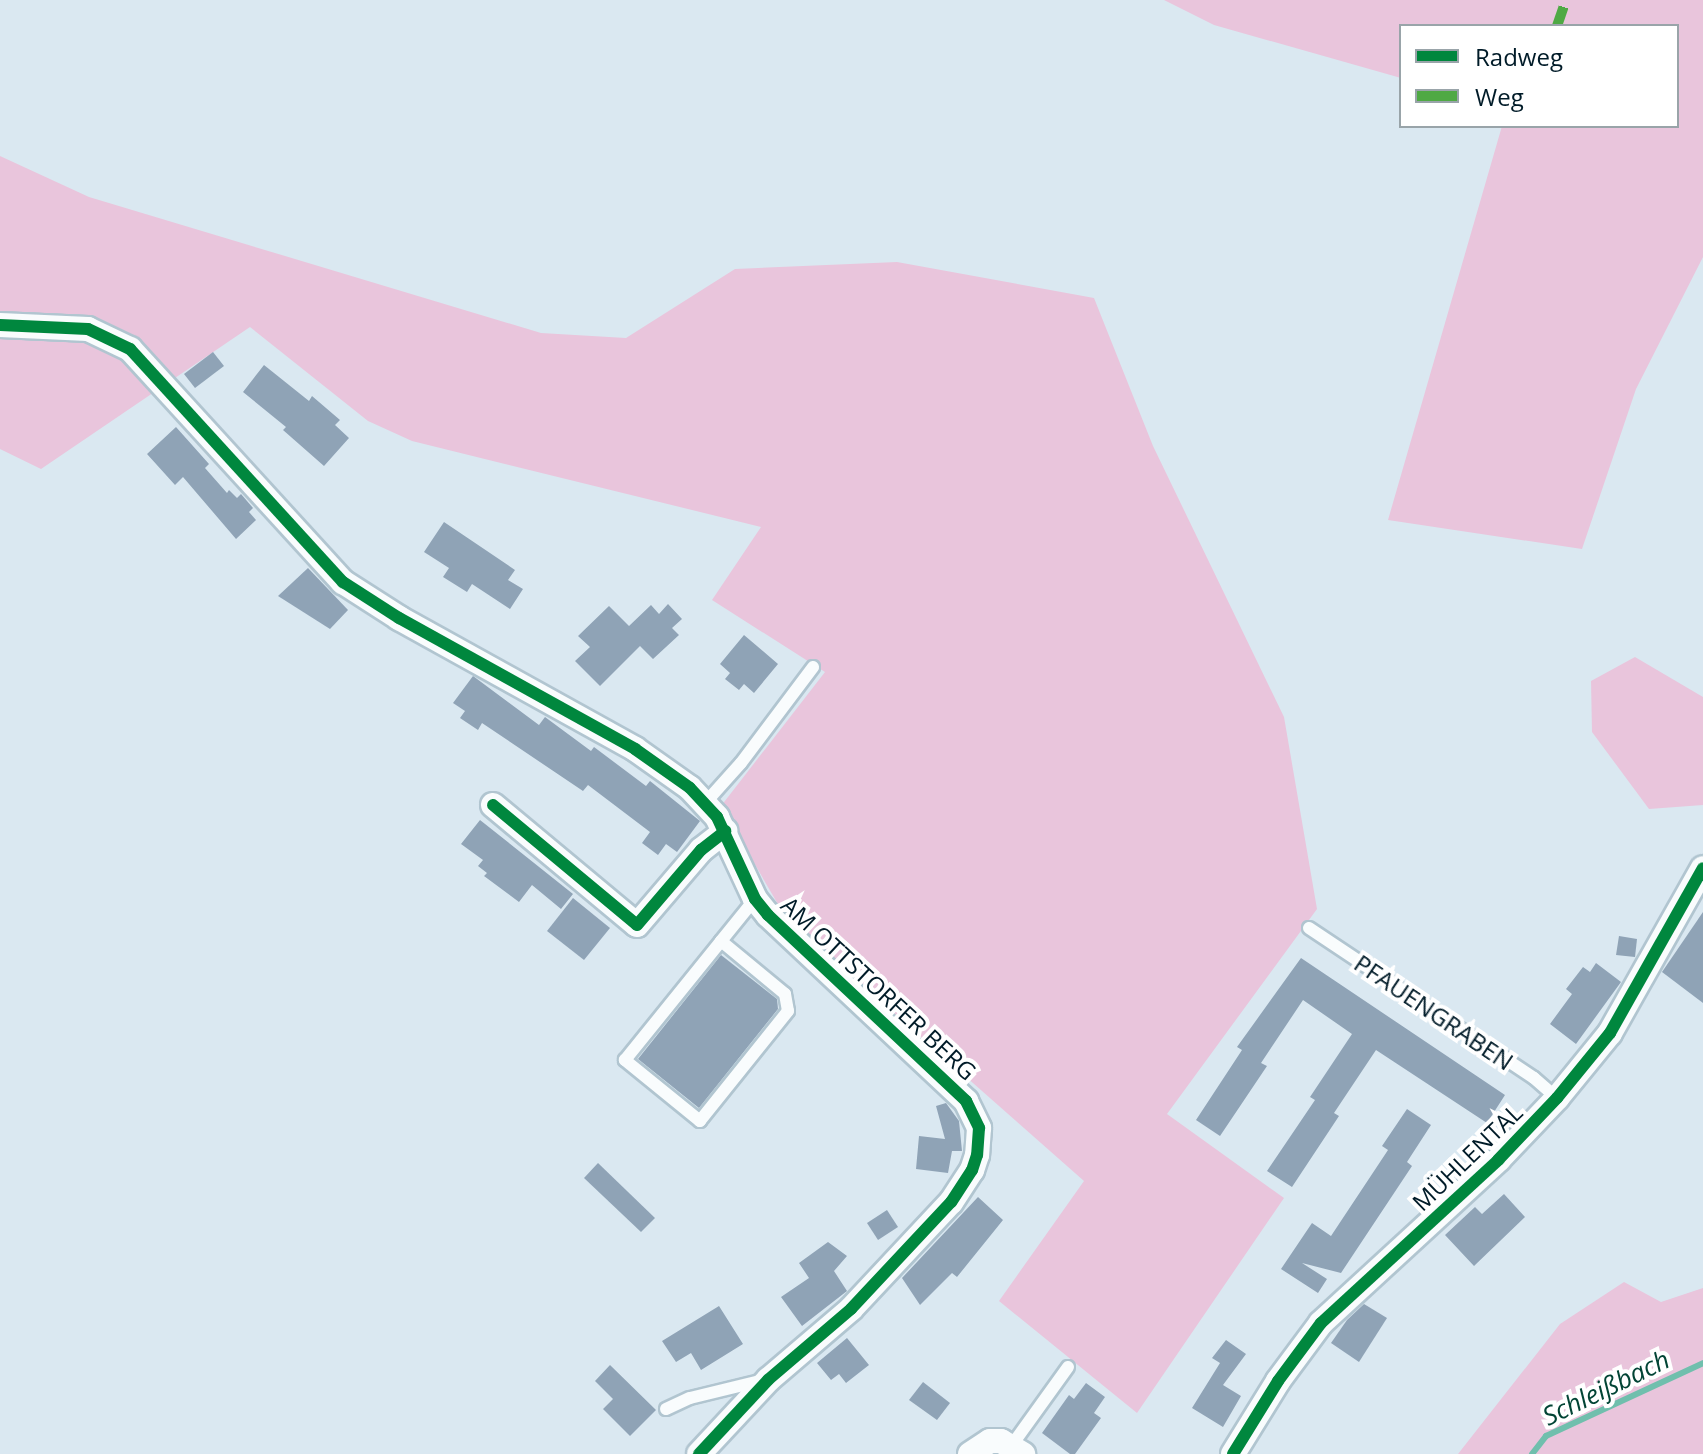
<!DOCTYPE html>
<meta charset="utf-8">
<style>
body{margin:0}
#map{position:relative;width:1703px;height:1454px;overflow:hidden;background:#dae8f1;font-family:"Open Sans",sans-serif}
div>[style]{position:absolute}
.green>*{inset:0;background:#e9c5dc}
.stream>*{height:6px;margin:-3px;padding:0 3px;transform-origin:3px;border-radius:3px;background:#70bfad}
.building>*{inset:0;background:#8fa3b6}
.roads{filter:drop-shadow(2px 0 #b1c5d0) drop-shadow(-2px 0 #b1c5d0) drop-shadow(0 2px #b1c5d0) drop-shadow(0 -2px #b1c5d0)}
.lane>*{height:12px;margin:-6px;padding:0 6px;transform-origin:6px;border-radius:6px;background:#f9fcfd}
.street>*{height:24px;margin:-12px;padding:0 12px;transform-origin:12px;border-radius:12px;background:#f9fcfd}
.quiet>*{height:10px;margin-top:-5px;transform-origin:0;background:repeating-linear-gradient(90deg,#4fa944 0 20px,transparent 0 30px)}
.cycleway>*{height:12px;margin:-6px;padding:0 6px;transform-origin:6px;border-radius:6px;background:#00873e}
span{translate:-50% -50%;white-space:nowrap;text-align:center;line-height:1.15;-webkit-text-stroke:8px #fff;paint-order:stroke}
.street-label{font-size:24px;color:#001b28}
.water-label{font-size:26px;color:#024435;font-style:italic}
.legend{position:absolute;left:1399px;top:24px;width:280px;height:104px;box-sizing:border-box;background:#fff;border:2px solid #99a4a9;margin:0;padding:10px 14px;list-style:none;font-size:24px;color:#001b28}
.legend li{display:flex;align-items:center;gap:16px;height:40px}
.legend b{width:40px;border:2px solid #99a4a9}
</style>
<div id="map">
<div class="green">
<div style="clip-path:polygon(1164px 0,1703px 0,1703px 257px,1636px 389px,1582px 549px,1388px 520px,1502px 126px,1677px 126px,1677px 26px,1401px 26px,1401px 78px,1214px 25px)"></div>
<div style="clip-path:polygon(0 156px,89px 197px,541px 333px,626px 338px,735px 269px,897px 262px,1094px 298px,1153px 446px,1284px 717px,1317px 909px,1167px 1114px,1284px 1198px,1137px 1413px,999px 1301px,1084px 1181px,786px 918px,721px 806px,825px 672px,712px 600px,761px 527px,412px 441px,368px 421px,250px 327px,41px 469px,0 449px)"></div>
<div style="clip-path:polygon(1635px 657px,1703px 697px,1703px 805px,1649px 809px,1592px 732px,1591px 681px)"></div>
<div style="clip-path:polygon(1624px 1282px,1661px 1302px,1703px 1288px,1703px 1454px,1458px 1454px,1560px 1324px)"></div>
</div>
<div class="stream">
<div style="left:1532px;top:1454px;width:23px;rotate:-52deg"></div>
<div style="left:1546px;top:1436px;width:173px;rotate:-24.9deg"></div>
</div>
<div class="building">
<div style="clip-path:polygon(213px 352px,224px 366px,195px 388px,184px 374px)"></div>
<div style="clip-path:polygon(264px 365px,309px 401px,312px 396px,340px 420px,335px 425px,349px 438px,324px 466px,283px 430px,286px 427px,243px 392px)"></div>
<div style="clip-path:polygon(176px 427px,209px 464px,205px 468px,227px 493px,229px 490px,237px 498px,241px 494px,253px 508px,249px 512px,256px 520px,236px 539px,183px 477px,175px 485px,147px 454px)"></div>
<div style="clip-path:polygon(444px 522px,515px 570px,508px 580px,523px 589px,510px 609px,472px 584px,467px 592px,443px 577px,449px 568px,424px 552px)"></div>
<div style="clip-path:polygon(308px 568px,348px 610px,330px 629px,278px 596px)"></div>
<div style="clip-path:polygon(668px 604px,682px 619px,672px 628px,679px 635px,653px 659px,640px 646px,600px 686px,575px 661px,590px 647px,578px 636px,609px 606px,629px 626px,651px 605px,659px 614px)"></div>
<div style="clip-path:polygon(744px 635px,778px 664px,754px 693px,744px 684px,739px 690px,725px 679px,730px 673px,720px 664px)"></div>
<div style="clip-path:polygon(473px 676px,539px 725px,545px 717px,591px 751px,594px 747px,646px 786px,650px 781px,700px 821px,677px 852px,666px 844px,658px 855px,642px 843px,650px 832px,588px 785px,583px 791px,482px 723px,478px 730px,460px 718px,465px 711px,453px 703px)"></div>
<div style="clip-path:polygon(480px 820px,573px 894px,561px 909px,532px 885px,519px 902px,484px 876px,487px 873px,478px 866px,483px 860px,461px 844px)"></div>
<div style="clip-path:polygon(573px 898px,610px 928px,584px 960px,547px 931px)"></div>
<div style="clip-path:polygon(1703px 912px,1703px 1003px,1662px 972px)"></div>
<div style="clip-path:polygon(1619px 936px,1637px 939px,1635px 957px,1616px 955px)"></div>
<div style="clip-path:polygon(721px 955px,777px 999px,778px 1009px,699px 1108px,638px 1059px)"></div>
<div style="clip-path:polygon(1301px 958px,1505px 1095px,1487px 1123px,1376px 1050px,1334px 1113px,1339px 1116px,1292px 1187px,1267px 1171px,1315px 1100px,1310px 1097px,1352px 1034px,1303px 1000px,1261px 1063px,1267px 1066px,1220px 1136px,1196px 1120px,1242px 1050px,1237px 1047px)"></div>
<div style="clip-path:polygon(1596px 963px,1621px 982px,1576px 1044px,1550px 1024px,1572px 994px,1566px 989px,1583px 967px,1590px 972px)"></div>
<div style="clip-path:polygon(946px 1103px,959px 1121px,962px 1151px,952px 1151px,948px 1173px,916px 1169px,919px 1136px,945px 1139px,936px 1106px)"></div>
<div style="clip-path:polygon(1407px 1109px,1431px 1125px,1407px 1162px,1412px 1166px,1341px 1273px,1302px 1263px,1327px 1279px,1318px 1293px,1281px 1269px,1312px 1223px,1331px 1236px,1388px 1150px,1382px 1146px)"></div>
<div style="clip-path:polygon(598px 1163px,655px 1218px,641px 1232px,584px 1178px)"></div>
<div style="clip-path:polygon(1504px 1194px,1525px 1217px,1474px 1266px,1445px 1235px,1475px 1207px,1482px 1214px)"></div>
<div style="clip-path:polygon(978px 1197px,1003px 1220px,957px 1277px,952px 1273px,920px 1305px,902px 1278px)"></div>
<div style="clip-path:polygon(887px 1210px,898px 1227px,878px 1240px,867px 1223px)"></div>
<div style="clip-path:polygon(828px 1242px,847px 1256px,834px 1271px,847px 1291px,802px 1326px,781px 1297px,809px 1278px,799px 1263px)"></div>
<div style="clip-path:polygon(1364px 1304px,1387px 1318px,1359px 1362px,1331px 1343px,1347px 1320px)"></div>
<div style="clip-path:polygon(719px 1306px,743px 1344px,701px 1370px,691px 1353px,676px 1362px,662px 1341px)"></div>
<div style="clip-path:polygon(847px 1338px,869px 1365px,846px 1383px,839px 1374px,831px 1380px,817px 1363px)"></div>
<div style="clip-path:polygon(1226px 1340px,1246px 1354px,1223px 1385px,1241px 1396px,1223px 1427px,1192px 1408px,1220px 1363px,1212px 1358px)"></div>
<div style="clip-path:polygon(610px 1365px,656px 1410px,630px 1436px,603px 1409px,613px 1399px,595px 1381px)"></div>
<div style="clip-path:polygon(923px 1382px,950px 1403px,937px 1420px,909px 1400px)"></div>
<div style="clip-path:polygon(1086px 1383px,1105px 1397px,1094px 1413px,1101px 1418px,1075px 1454px,1070px 1454px,1042px 1433px,1069px 1395px,1074px 1399px)"></div>
</div>
<div class="roads">
<div class="lane">
<div style="left:706px;top:802px;width:52px;rotate:-48.1deg"></div>
<div style="left:741px;top:763px;width:120px;rotate:-53.1deg"></div>
<div style="left:1309px;top:928px;width:270px;rotate:33.7deg"></div>
<div style="left:1534px;top:1078px;width:30px;rotate:41deg"></div>
<div style="left:721px;top:941px;width:83px;rotate:39.6deg"></div>
<div style="left:785px;top:994px;width:17px;rotate:80deg"></div>
<div style="left:788px;top:1011px;width:141px;rotate:128.7deg"></div>
<div style="left:700px;top:1121px;width:97px;rotate:-140.9deg"></div>
<div style="left:625px;top:1060px;width:153px;rotate:-51.1deg"></div>
<div style="left:721px;top:941px;width:54px;rotate:-51deg"></div>
<div style="left:666px;top:1409px;width:26px;rotate:-25deg"></div>
<div style="left:690px;top:1398px;width:76px;rotate:-13.7deg"></div>
<div style="left:1012px;top:1445px;width:96px;rotate:-54.3deg"></div>
</div>
<div class="street">
<div style="left:0;top:325px;width:88px;rotate:2.6deg"></div>
<div style="left:88px;top:329px;width:47px;rotate:25.5deg"></div>
<div style="left:130px;top:349px;width:316px;rotate:47.6deg"></div>
<div style="left:343px;top:582px;width:67px;rotate:32.7deg"></div>
<div style="left:399px;top:618px;width:270px;rotate:29deg"></div>
<div style="left:635px;top:749px;width:67px;rotate:35.3deg"></div>
<div style="left:690px;top:788px;width:40px;rotate:47deg"></div>
<div style="left:717px;top:817px;width:90px;rotate:65.1deg"></div>
<div style="left:755px;top:899px;width:21px;rotate:51deg"></div>
<div style="left:768px;top:915px;width:272px;rotate:43.2deg"></div>
<div style="left:966px;top:1101px;width:30px;rotate:64deg"></div>
<div style="left:979px;top:1128px;width:27px;rotate:94deg"></div>
<div style="left:977px;top:1155px;width:16px;rotate:108deg"></div>
<div style="left:972px;top:1170px;width:38px;rotate:123deg"></div>
<div style="left:951px;top:1202px;width:146px;rotate:133.1deg"></div>
<div style="left:851px;top:1309px;width:109px;rotate:139.5deg"></div>
<div style="left:768px;top:1380px;width:101px;rotate:133deg"></div>
<div style="left:493px;top:805px;width:187px;rotate:39.8deg"></div>
<div style="left:637px;top:925px;width:99px;rotate:-49.5deg"></div>
<div style="left:701px;top:850px;width:31px;rotate:-38deg"></div>
<div style="left:970px;top:1454px;width:24px;rotate:-33deg"></div>
<div style="left:990px;top:1441px;width:11px"></div>
<div style="left:1001px;top:1441px;width:26px;rotate:31deg"></div>
<div style="left:1233px;top:1454px;width:86px;rotate:-58.3deg"></div>
<div style="left:1278px;top:1381px;width:72px;rotate:-53.4deg"></div>
<div style="left:1321px;top:1323px;width:241px;rotate:-42.6deg"></div>
<div style="left:1498px;top:1160px;width:86px;rotate:-46.4deg"></div>
<div style="left:1557px;top:1098px;width:84px;rotate:-50.8deg"></div>
<div style="left:1610px;top:1033px;width:189px;rotate:-60.6deg"></div>
</div>
</div>
<div class="quiet">
<div style="left:1557px;top:26px;width:28px;rotate:-71deg"></div>
</div>
<div class="cycleway">
<div style="left:0;top:325px;width:88px;rotate:2.6deg"></div>
<div style="left:88px;top:329px;width:47px;rotate:25.5deg"></div>
<div style="left:130px;top:349px;width:316px;rotate:47.6deg"></div>
<div style="left:343px;top:582px;width:67px;rotate:32.7deg"></div>
<div style="left:399px;top:618px;width:270px;rotate:29deg"></div>
<div style="left:635px;top:749px;width:67px;rotate:35.3deg"></div>
<div style="left:690px;top:788px;width:40px;rotate:47deg"></div>
<div style="left:717px;top:817px;width:90px;rotate:65.1deg"></div>
<div style="left:755px;top:899px;width:21px;rotate:51deg"></div>
<div style="left:768px;top:915px;width:272px;rotate:43.2deg"></div>
<div style="left:966px;top:1101px;width:30px;rotate:64deg"></div>
<div style="left:979px;top:1128px;width:27px;rotate:94deg"></div>
<div style="left:977px;top:1155px;width:16px;rotate:108deg"></div>
<div style="left:972px;top:1170px;width:38px;rotate:123deg"></div>
<div style="left:951px;top:1202px;width:146px;rotate:133.1deg"></div>
<div style="left:851px;top:1309px;width:109px;rotate:139.5deg"></div>
<div style="left:768px;top:1380px;width:101px;rotate:133deg"></div>
<div style="left:493px;top:805px;width:187px;rotate:39.8deg"></div>
<div style="left:637px;top:925px;width:99px;rotate:-49.5deg"></div>
<div style="left:701px;top:850px;width:31px;rotate:-38deg"></div>
<div style="left:1233px;top:1454px;width:86px;rotate:-58.3deg"></div>
<div style="left:1278px;top:1381px;width:72px;rotate:-53.4deg"></div>
<div style="left:1321px;top:1323px;width:241px;rotate:-42.6deg"></div>
<div style="left:1498px;top:1160px;width:86px;rotate:-46.4deg"></div>
<div style="left:1557px;top:1098px;width:84px;rotate:-50.8deg"></div>
<div style="left:1610px;top:1033px;width:189px;rotate:-60.6deg"></div>
</div>
<div class="street-label">
<span style="left:879px;top:988px;rotate:43deg">AM OTTSTORFER BERG</span>
<span style="left:1434px;top:1012px;rotate:34deg">PFAUENGRABEN</span>
<span style="left:1467px;top:1157px;rotate:-44deg">MÜHLENTAL</span>
</div>
<div class="water-label">
<span style="left:1606px;top:1388px;rotate:-26deg">Schleißbach</span>
</div>
<ul class="legend">
<li><b style="height:10px;background:#00873e"></b>Radweg</li>
<li><b style="height:10px;background:#4fa944"></b>Weg</li>
</ul>
</div>
